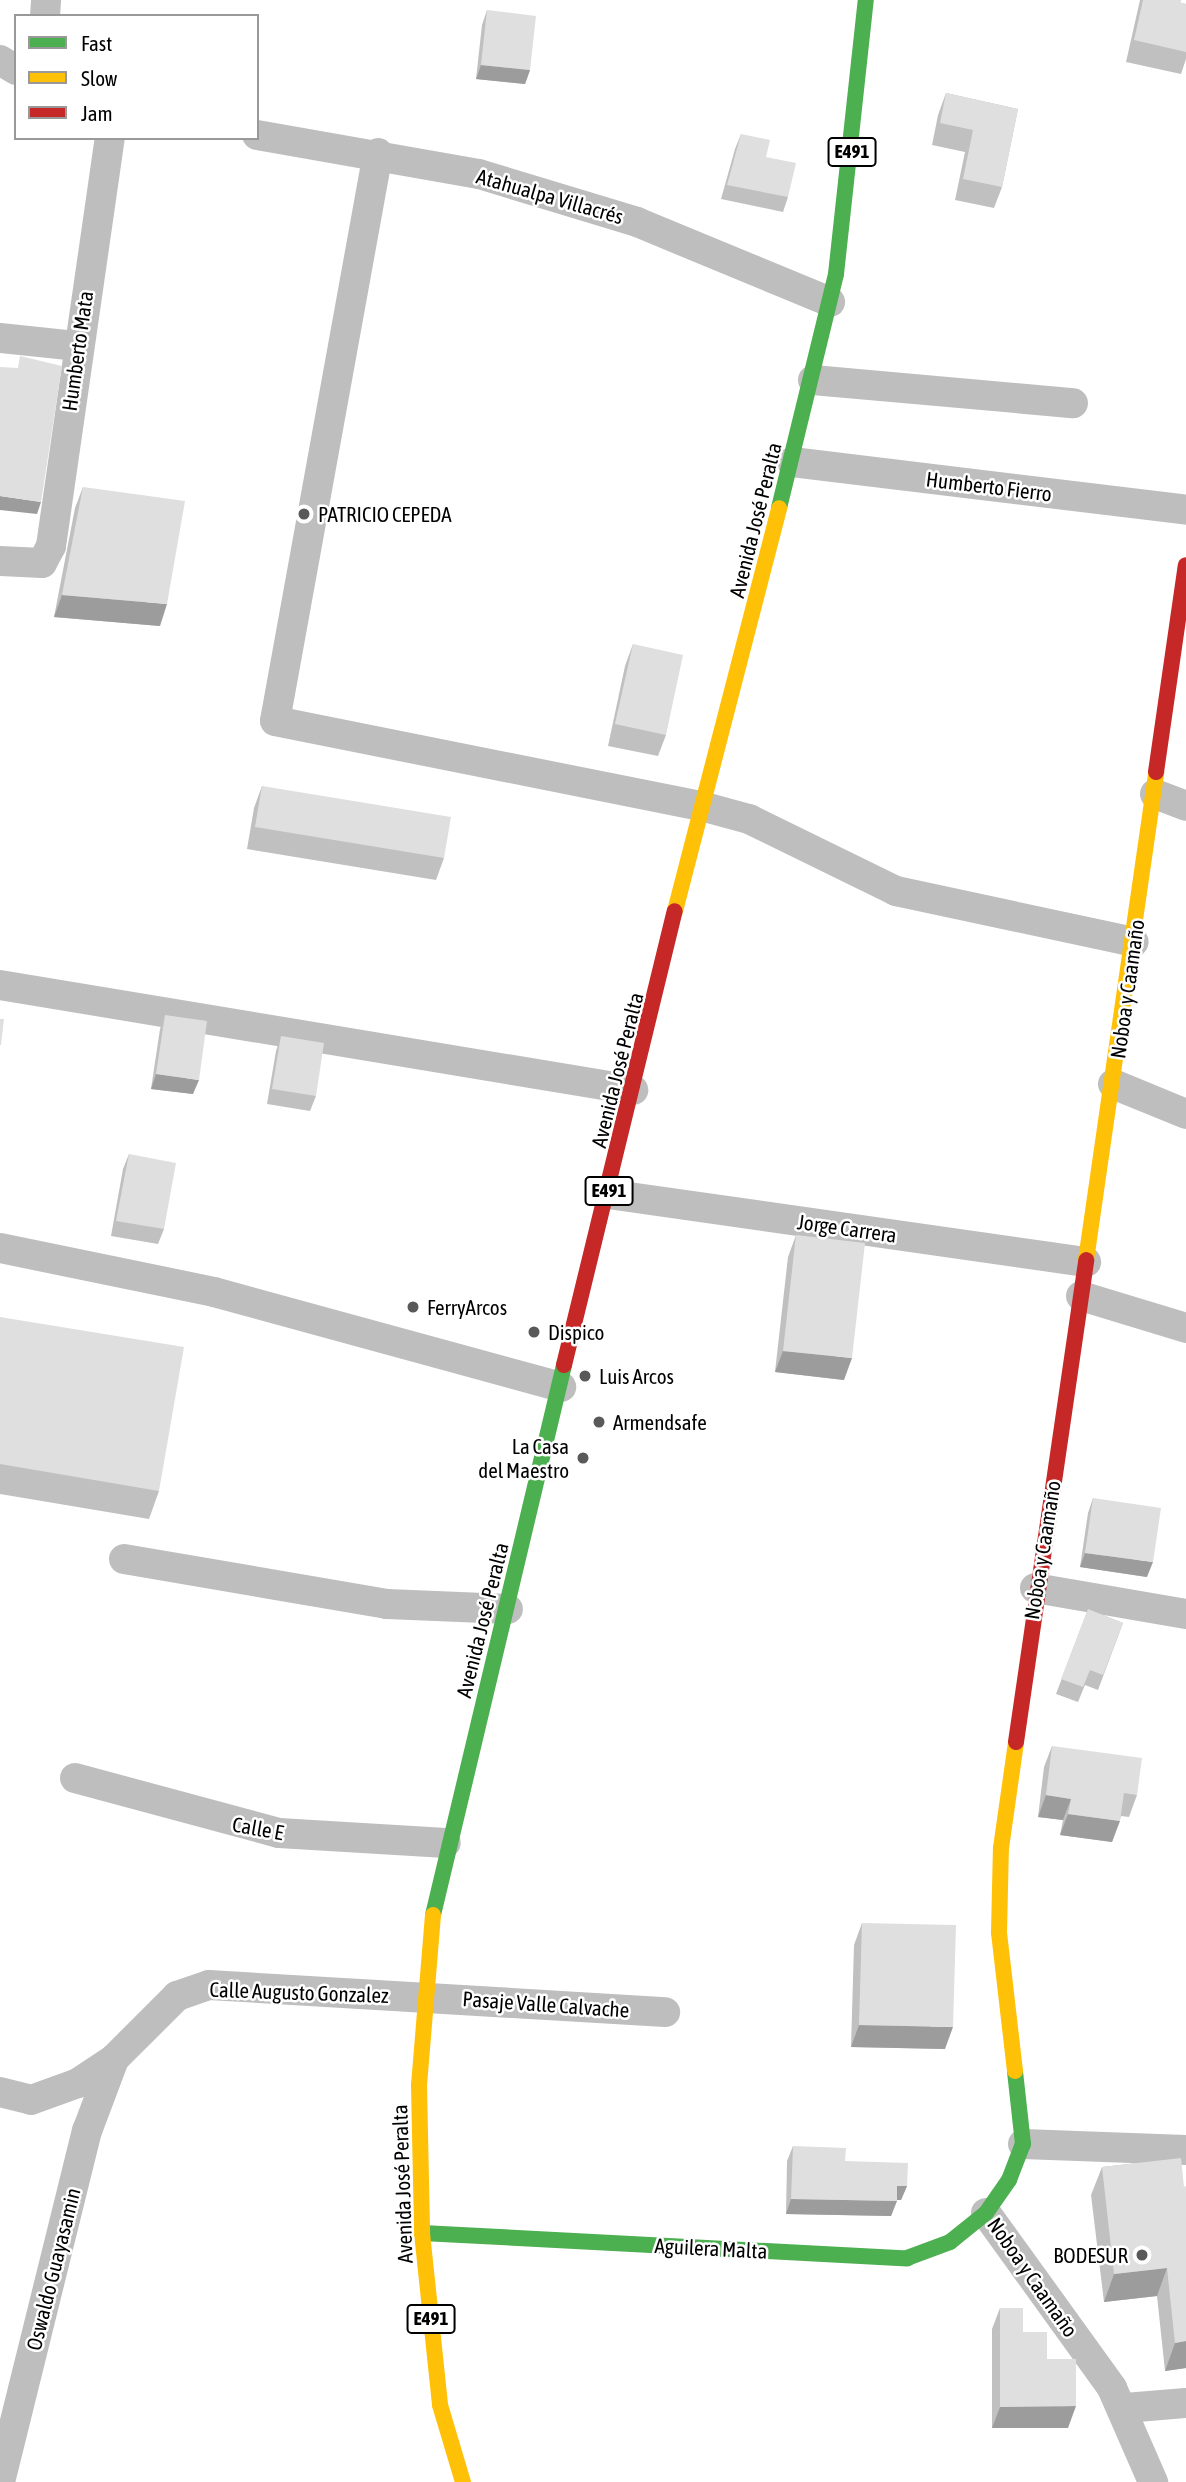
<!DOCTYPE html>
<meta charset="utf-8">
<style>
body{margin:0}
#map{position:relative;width:1186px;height:2482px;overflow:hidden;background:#fff;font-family:"Asap Condensed",sans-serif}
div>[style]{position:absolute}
.street>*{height:30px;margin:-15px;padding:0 15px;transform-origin:15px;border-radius:15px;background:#bebebe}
.fast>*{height:16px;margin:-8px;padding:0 8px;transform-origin:8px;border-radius:8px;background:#4caf50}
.slow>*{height:16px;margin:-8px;padding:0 8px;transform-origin:8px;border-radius:8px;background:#ffc107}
.jam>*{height:16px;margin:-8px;padding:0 8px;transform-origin:8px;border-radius:8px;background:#c62828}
.wall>*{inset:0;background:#c0c0c0}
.shaded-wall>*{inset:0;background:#9c9c9c}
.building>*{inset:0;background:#dfdfdf}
.dots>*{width:19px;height:19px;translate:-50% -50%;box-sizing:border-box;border:4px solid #fff;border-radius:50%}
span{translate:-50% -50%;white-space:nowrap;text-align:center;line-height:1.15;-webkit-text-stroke:5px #fff;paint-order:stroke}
.shield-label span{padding:2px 5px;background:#fff;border:2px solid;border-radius:5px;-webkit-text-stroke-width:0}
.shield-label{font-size:19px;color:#000;font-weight:700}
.street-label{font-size:21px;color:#000}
.poi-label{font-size:21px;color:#000}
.left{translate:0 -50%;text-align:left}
.right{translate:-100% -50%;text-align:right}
.legend{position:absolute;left:14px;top:14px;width:245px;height:126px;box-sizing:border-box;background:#fff;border:2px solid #999;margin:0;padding:9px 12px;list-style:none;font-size:21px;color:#000}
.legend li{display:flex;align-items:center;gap:14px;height:35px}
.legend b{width:35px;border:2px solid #999}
</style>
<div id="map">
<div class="street">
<div style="left:45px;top:16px;width:16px;rotate:-86deg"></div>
<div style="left:0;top:60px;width:19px;rotate:32deg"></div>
<div style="left:257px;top:135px;width:225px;rotate:10deg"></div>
<div style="left:479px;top:174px;width:165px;rotate:16.9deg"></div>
<div style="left:637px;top:222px;width:209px;rotate:22.5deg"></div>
<div style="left:378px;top:153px;width:577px;rotate:100.28deg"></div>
<div style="left:275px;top:721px;width:434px;rotate:11.3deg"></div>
<div style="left:701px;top:806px;width:50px;rotate:15.2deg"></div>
<div style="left:749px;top:819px;width:164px;rotate:26.1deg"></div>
<div style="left:896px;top:891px;width:243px;rotate:12.1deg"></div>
<div style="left:0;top:338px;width:76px;rotate:6deg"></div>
<div style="left:813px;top:380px;width:261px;rotate:5.1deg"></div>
<div style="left:792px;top:462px;width:397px;rotate:6.9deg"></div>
<div style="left:0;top:561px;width:42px;rotate:2.7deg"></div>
<div style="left:42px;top:563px;width:19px;rotate:-62deg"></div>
<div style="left:51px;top:546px;width:412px;rotate:-81.8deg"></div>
<div style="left:1155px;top:794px;width:33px;rotate:21deg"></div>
<div style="left:0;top:985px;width:642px;rotate:9.42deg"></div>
<div style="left:1113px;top:1084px;width:79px;rotate:22.3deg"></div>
<div style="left:608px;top:1194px;width:483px;rotate:8.1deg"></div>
<div style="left:0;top:1248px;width:218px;rotate:11.6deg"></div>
<div style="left:214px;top:1292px;width:360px;rotate:15.3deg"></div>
<div style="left:1081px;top:1296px;width:110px;rotate:16.9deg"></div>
<div style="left:124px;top:1559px;width:267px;rotate:9.7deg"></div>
<div style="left:387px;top:1604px;width:121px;rotate:2.4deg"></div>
<div style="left:1035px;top:1588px;width:153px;rotate:9.8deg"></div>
<div style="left:75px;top:1778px;width:211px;rotate:15.1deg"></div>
<div style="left:279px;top:1833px;width:167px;rotate:3.4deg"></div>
<div style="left:0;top:2092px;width:32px;rotate:14deg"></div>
<div style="left:31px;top:2100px;width:50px;rotate:-19.9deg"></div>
<div style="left:78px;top:2083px;width:43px;rotate:-33.7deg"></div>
<div style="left:114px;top:2059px;width:89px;rotate:-45deg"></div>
<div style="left:177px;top:1996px;width:34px;rotate:-19deg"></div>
<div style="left:209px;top:1985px;width:457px;rotate:3.4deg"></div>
<div style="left:1023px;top:2144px;width:163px;rotate:2.1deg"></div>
<div style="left:986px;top:2213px;width:216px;rotate:54.2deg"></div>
<div style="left:1112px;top:2388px;width:103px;rotate:66.4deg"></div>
<div style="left:1125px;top:2408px;width:61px;rotate:-4.7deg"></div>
<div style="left:0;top:2482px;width:362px;rotate:-76.1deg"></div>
<div style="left:87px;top:2131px;width:77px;rotate:-69.4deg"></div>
</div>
<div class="fast">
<div style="left:779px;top:508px;width:241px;rotate:-76.3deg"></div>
<div style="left:836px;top:274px;width:276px;rotate:-83.8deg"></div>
<div style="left:433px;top:1915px;width:565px;rotate:-76.6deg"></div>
<div style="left:422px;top:2233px;width:486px;rotate:3deg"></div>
<div style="left:907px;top:2258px;width:46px;rotate:-20.4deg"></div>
<div style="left:950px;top:2242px;width:46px;rotate:-38.9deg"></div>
<div style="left:986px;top:2213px;width:40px;rotate:-55.1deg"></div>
<div style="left:1009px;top:2180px;width:39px;rotate:-69deg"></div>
<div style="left:1023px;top:2144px;width:73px;rotate:-96.3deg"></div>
</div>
<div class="slow">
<div style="left:675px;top:911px;width:416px;rotate:-75.5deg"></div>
<div style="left:1086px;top:1260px;width:493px;rotate:-81.8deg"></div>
<div style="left:433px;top:1915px;width:171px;rotate:94.7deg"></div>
<div style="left:419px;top:2085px;width:148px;rotate:88.8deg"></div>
<div style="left:422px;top:2233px;width:173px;rotate:84deg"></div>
<div style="left:440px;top:2405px;width:80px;rotate:73.4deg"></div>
<div style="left:1015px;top:2071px;width:139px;rotate:-96.6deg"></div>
<div style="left:999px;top:1933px;width:85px;rotate:-88.7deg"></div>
<div style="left:1001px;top:1848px;width:107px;rotate:-81.9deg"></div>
</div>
<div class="jam">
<div style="left:1156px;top:772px;width:209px;rotate:-81.8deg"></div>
<div style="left:564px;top:1365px;width:467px;rotate:-76.3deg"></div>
<div style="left:1016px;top:1742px;width:487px;rotate:-81.7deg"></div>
</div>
<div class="wall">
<div style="clip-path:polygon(1140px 0,1181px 0,1181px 3px,1186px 4px,1186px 59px,1181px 74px,1126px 62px)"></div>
<div style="clip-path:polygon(487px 10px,530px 70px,525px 84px,476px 79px,482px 25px)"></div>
<div style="clip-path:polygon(946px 93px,1018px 109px,1002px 187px,994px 208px,955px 200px,965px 152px,932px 145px,938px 115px)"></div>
<div style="clip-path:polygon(741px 134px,766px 157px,788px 197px,783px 212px,721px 199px,735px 149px)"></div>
<div style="clip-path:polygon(83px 487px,160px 626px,54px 617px,75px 508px)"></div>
<div style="clip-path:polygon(633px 644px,666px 735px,658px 756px,608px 746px,625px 666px)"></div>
<div style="clip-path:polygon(262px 786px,444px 858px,436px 880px,247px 849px,254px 808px)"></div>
<div style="clip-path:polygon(165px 1015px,193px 1094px,151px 1089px,160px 1029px)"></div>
<div style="clip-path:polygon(281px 1036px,316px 1096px,310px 1111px,267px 1104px,276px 1051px)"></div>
<div style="clip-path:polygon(129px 1154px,164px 1229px,158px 1244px,111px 1236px,123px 1169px)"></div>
<div style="clip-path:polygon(796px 1235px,844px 1380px,775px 1372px,788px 1257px)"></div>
<div style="clip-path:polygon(0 1317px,159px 1491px,149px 1519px,0 1494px)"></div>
<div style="clip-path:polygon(1093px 1498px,1147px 1577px,1080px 1567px,1088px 1513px)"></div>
<div style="clip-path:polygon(1088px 1609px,1123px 1623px,1098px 1690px,1085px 1685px,1078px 1702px,1056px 1694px)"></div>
<div style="clip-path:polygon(1052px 1746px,1137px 1795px,1129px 1817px,1121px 1816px,1112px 1842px,1060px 1835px,1063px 1820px,1038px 1817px,1044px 1767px)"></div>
<div style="clip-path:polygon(862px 1923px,945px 2049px,851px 2047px,854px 1945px)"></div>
<div style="clip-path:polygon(793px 2146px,845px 2161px,907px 2186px,901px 2200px,897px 2200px,891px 2216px,786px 2214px,787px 2161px)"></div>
<div style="clip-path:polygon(1181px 2158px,1186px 2368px,1165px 2371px,1157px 2296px,1104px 2302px,1091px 2195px,1102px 2167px)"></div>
<div style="clip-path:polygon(1000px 2308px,1047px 2359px,1068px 2428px,992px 2428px,992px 2329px)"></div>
</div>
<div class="shaded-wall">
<div style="clip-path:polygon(481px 65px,530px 70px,525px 84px,476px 79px)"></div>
<div style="clip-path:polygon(0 496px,41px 502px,37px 514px,0 510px)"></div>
<div style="clip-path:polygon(62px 595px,167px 604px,160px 626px,54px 617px)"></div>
<div style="clip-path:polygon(156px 1074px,199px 1080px,193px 1094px,151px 1089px)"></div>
<div style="clip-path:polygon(783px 1351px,852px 1358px,844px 1380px,775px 1372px)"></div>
<div style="clip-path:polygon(1085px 1553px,1153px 1562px,1147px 1577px,1080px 1567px)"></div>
<div style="clip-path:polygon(1046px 1795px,1071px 1799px,1063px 1820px,1038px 1817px)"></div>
<div style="clip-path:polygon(1068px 1814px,1120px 1821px,1112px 1842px,1060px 1835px)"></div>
<div style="clip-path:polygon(859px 2025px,953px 2027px,945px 2049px,851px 2047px)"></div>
<div style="clip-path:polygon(897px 2186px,907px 2186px,901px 2200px,892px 2200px)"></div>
<div style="clip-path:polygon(791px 2199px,897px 2201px,891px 2216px,786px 2214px)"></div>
<div style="clip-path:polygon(1167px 2268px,1157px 2296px,1104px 2302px,1114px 2274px)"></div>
<div style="clip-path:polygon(1186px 2341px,1186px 2368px,1165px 2371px,1175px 2343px)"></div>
<div style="clip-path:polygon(1076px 2406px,1068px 2428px,992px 2428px,1000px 2407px)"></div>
</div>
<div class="building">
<div style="clip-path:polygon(1143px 0,1181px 0,1181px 3px,1186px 4px,1186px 52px,1134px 40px)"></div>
<div style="clip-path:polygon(487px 10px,536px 16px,530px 70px,481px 65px)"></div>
<div style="clip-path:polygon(946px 93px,1018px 109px,1002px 187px,963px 179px,973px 130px,940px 123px)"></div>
<div style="clip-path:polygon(741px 134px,770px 140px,766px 157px,796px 163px,788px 197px,727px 185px)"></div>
<div style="clip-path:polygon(20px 356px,62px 366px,41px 502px,0 496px,0 367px,18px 368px)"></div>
<div style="clip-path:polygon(83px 487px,185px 501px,167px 604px,62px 595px)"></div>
<div style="clip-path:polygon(633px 644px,683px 655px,666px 735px,615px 724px)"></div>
<div style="clip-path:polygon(262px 786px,451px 817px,444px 858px,255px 827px)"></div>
<div style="clip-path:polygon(165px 1015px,207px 1021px,199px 1080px,156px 1074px)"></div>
<div style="clip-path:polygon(0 1019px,4px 1019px,1px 1045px,0 1045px)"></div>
<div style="clip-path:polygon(281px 1036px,324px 1043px,316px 1096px,272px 1089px)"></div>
<div style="clip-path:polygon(129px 1154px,176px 1163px,164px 1229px,116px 1221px)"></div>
<div style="clip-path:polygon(796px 1235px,865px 1243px,852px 1358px,783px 1351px)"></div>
<div style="clip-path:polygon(0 1317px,184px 1347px,159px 1491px,0 1464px)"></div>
<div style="clip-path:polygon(1093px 1498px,1161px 1508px,1153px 1562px,1085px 1553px)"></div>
<div style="clip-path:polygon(1088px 1609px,1123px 1623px,1103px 1675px,1090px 1670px,1083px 1687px,1061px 1679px)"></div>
<div style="clip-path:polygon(1052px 1746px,1142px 1758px,1137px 1795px,1124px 1793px,1120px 1821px,1068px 1814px,1071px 1799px,1046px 1795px)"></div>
<div style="clip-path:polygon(862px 1923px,956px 1925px,953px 2027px,859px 2025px)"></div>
<div style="clip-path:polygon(793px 2146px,846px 2148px,845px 2161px,908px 2163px,907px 2186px,897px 2186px,897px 2201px,791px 2199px)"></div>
<div style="clip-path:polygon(1181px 2158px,1184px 2187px,1186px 2186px,1186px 2341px,1175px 2343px,1167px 2268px,1114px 2274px,1102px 2167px)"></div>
<div style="clip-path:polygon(1000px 2308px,1023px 2308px,1023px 2332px,1047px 2332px,1047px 2359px,1076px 2359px,1076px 2406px,1000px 2407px)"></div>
</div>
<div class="dots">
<div style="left:304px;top:514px;background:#595959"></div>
<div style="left:413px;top:1307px;background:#595959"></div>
<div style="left:534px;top:1332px;background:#595959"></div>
<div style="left:585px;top:1376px;background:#595959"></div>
<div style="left:599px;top:1422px;background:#595959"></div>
<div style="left:583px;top:1458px;background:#595959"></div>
<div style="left:1142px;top:2255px;background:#595959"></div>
</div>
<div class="shield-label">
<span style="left:852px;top:152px">E491</span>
<span style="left:609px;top:1191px">E491</span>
<span style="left:431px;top:2319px">E491</span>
</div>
<div class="street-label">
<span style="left:550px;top:196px;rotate:16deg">Atahualpa Villacrés</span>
<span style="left:77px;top:351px;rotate:-82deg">Humberto Mata</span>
<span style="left:989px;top:486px;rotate:7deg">Humberto Fierro</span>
<span style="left:755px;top:520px;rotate:-76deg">Avenida José Peralta</span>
<span style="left:1127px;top:989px;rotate:-82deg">Noboa y Caamaño</span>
<span style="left:617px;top:1070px;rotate:-76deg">Avenida José Peralta</span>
<span style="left:847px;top:1228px;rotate:8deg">Jorge Carrera</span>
<span style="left:1042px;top:1550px;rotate:-81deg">Noboa y Caamaño</span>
<span style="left:482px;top:1620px;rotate:-76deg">Avenida José Peralta</span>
<span style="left:258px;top:1828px;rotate:10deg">Calle E</span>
<span style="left:299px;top:1992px;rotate:2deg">Calle Augusto Gonzalez</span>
<span style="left:546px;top:2004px;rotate:4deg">Pasaje Valle Calvache</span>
<span style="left:402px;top:2184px;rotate:-92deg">Avenida José Peralta</span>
<span style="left:711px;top:2248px;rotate:3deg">Aguilera Malta</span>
<span style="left:53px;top:2269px;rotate:-76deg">Oswaldo Guayasamin</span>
<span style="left:1033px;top:2277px;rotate:55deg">Noboa y Caamaño</span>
</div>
<div class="poi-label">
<span class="left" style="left:318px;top:514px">PATRICIO CEPEDA</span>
<span class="left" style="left:427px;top:1307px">FerryArcos</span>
<span class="left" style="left:548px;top:1332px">Dispico</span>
<span class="left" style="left:599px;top:1376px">Luis Arcos</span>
<span class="left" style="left:613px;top:1422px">Armendsafe</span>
<span class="right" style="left:569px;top:1458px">La Casa<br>del Maestro</span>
<span class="right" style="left:1128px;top:2255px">BODESUR</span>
</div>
<ul class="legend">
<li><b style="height:9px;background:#4caf50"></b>Fast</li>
<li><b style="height:9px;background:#ffc107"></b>Slow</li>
<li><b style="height:9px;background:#c62828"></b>Jam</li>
</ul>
</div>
